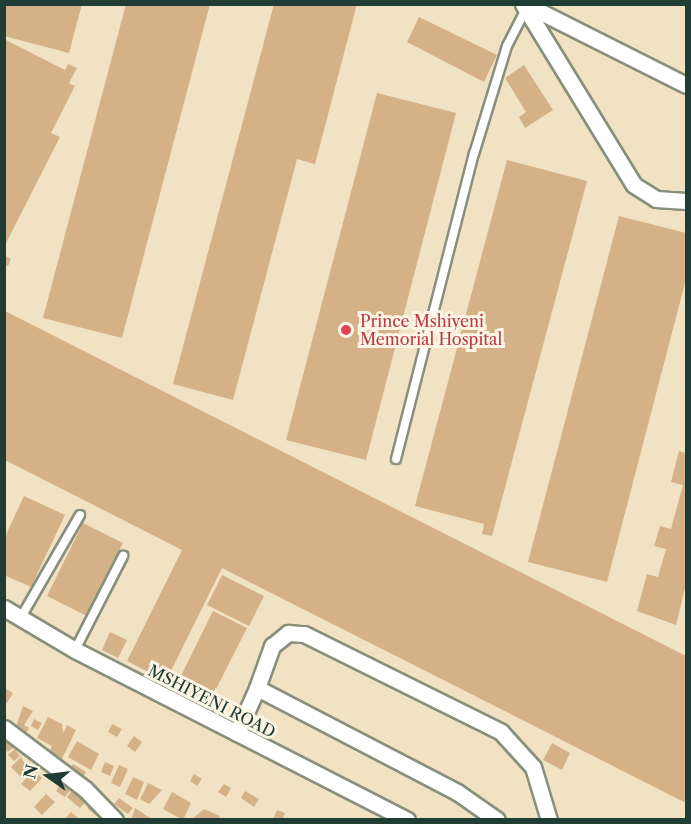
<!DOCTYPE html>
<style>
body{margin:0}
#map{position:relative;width:691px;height:824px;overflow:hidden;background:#f1e2c4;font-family:"Libre Caslon Text",serif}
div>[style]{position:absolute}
.building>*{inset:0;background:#d4b187}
.roads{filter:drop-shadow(2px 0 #88907c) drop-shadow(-2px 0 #88907c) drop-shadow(0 2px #88907c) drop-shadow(0 -2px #88907c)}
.service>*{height:8px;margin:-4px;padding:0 4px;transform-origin:4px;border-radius:4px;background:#fff}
.minor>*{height:15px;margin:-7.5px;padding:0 7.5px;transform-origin:7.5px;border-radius:7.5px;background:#fff}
.dots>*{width:16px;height:16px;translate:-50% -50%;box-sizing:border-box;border:3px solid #fcf5e5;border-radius:50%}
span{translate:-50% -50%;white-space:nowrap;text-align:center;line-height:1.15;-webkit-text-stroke:6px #fcf5e5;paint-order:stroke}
.health-label{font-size:16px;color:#be3a42}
.left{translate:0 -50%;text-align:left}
.street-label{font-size:16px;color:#1f3d34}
.frame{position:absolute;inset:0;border:6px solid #1f3d34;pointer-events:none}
.north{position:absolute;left:18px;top:746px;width:60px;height:60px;-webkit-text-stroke:4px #fcf5e5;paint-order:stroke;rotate:284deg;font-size:16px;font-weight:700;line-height:24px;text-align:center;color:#1f3d34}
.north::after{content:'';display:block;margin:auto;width:21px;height:27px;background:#1f3d34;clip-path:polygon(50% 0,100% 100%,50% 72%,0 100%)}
</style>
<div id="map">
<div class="building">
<div style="clip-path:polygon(4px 4px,82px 4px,69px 53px,4px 36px)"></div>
<div style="clip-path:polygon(126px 4px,210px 4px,122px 338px,43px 318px)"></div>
<div style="clip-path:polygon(274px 4px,357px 4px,315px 164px,297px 159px,233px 400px,173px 384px)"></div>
<div style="clip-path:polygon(419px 17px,497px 55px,484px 82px,407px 42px)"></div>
<div style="clip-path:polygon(4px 39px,65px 70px,68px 64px,77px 68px,69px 83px,75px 86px,51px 133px,60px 137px,4px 247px)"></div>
<div style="clip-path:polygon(524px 65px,553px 110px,525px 128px,519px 117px,526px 112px,505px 78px)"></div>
<div style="clip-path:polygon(377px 93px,456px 113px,366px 460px,286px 440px)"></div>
<div style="clip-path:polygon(507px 160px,587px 181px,492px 536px,482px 534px,484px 524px,415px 506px)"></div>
<div style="clip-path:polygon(619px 216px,686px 233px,686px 279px,607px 582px,528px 562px)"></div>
<div style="clip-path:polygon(4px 255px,11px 259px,8px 266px,4px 264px)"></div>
<div style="clip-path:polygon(5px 311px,686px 656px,686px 803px,222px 568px,166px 681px,127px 661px,182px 550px,5px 460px)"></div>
<div style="clip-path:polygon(679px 451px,686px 453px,686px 584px,676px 625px,637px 611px,647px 574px,658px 577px,666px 549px,654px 546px,660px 526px,671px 529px,683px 485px,671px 482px)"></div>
<div style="clip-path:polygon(24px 496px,65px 515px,31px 587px,4px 575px,4px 539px)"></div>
<div style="clip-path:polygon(83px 523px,123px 543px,87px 616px,47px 596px)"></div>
<div style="clip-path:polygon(222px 575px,264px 596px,249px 626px,207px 605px)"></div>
<div style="clip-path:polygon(213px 611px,247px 628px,209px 703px,176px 686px)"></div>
<div style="clip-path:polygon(110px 632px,127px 640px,118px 658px,102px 650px)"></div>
<div style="clip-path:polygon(4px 688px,13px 693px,7px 703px,4px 702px)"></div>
<div style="clip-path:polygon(23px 706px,33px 711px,24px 725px,29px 728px,25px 735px,15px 730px)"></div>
<div style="clip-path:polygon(48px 717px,62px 724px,63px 733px,67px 725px,76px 730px,59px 765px,46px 758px,52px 746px,37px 738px)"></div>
<div style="clip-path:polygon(34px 719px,42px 723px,38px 730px,31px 726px)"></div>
<div style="clip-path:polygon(112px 724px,122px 729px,117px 737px,108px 732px)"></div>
<div style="clip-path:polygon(134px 736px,142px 742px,135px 752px,127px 746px)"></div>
<div style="clip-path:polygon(8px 740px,13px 748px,7px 752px,4px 743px)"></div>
<div style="clip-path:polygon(77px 741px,99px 754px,91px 770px,68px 757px)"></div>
<div style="clip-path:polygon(552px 743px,570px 753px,562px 770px,543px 760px)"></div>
<div style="clip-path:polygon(15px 749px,20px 756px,14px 761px,8px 755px)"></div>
<div style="clip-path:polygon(21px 757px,30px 773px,23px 779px,11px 767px)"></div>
<div style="clip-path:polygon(105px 762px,114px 766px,110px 776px,101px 772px)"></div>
<div style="clip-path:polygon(73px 764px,86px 772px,81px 781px,68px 773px)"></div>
<div style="clip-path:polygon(119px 765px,128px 769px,120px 787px,111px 783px)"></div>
<div style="clip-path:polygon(33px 770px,42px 778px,30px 791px,21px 784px)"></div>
<div style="clip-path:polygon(194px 774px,202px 779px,197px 786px,190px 781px)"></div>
<div style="clip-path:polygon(133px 777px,144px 782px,137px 800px,125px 794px)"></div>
<div style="clip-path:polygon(63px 781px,72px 787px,65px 797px,56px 791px)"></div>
<div style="clip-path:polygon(148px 783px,162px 790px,149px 804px,140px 799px)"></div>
<div style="clip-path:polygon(224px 784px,231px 788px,226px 797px,218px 792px)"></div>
<div style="clip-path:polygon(73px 789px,89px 798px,80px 808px,67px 797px)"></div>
<div style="clip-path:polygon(245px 791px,259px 799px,254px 807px,241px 798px)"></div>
<div style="clip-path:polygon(172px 792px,191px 803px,183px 820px,163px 809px)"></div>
<div style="clip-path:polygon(46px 794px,55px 802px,42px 815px,34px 807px)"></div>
<div style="clip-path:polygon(119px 798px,133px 808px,128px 814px,114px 804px)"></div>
<div style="clip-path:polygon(92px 802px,104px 813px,99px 818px,87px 808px)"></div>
<div style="clip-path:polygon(135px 808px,153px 820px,131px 820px)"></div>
<div style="clip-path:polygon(204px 809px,220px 816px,218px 820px,191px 820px)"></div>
<div style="clip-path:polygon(277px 810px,285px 813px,282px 820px,273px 820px)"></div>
<div style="clip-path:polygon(71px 812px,78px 818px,64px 820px)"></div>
</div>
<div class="roads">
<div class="service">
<div style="left:396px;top:459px;width:315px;rotate:-75.7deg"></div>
<div style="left:474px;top:154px;width:113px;rotate:-73deg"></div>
<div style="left:507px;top:46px;width:42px;rotate:-62.8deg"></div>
<div style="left:20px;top:619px;width:120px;rotate:-60deg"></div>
<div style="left:75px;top:650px;width:106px;rotate:-62.9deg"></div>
</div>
<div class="minor">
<div style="left:523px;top:4px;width:212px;rotate:58.5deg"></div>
<div style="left:634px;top:185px;width:26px;rotate:32deg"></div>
<div style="left:656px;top:199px;width:30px;rotate:4deg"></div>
<div style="left:525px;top:4px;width:180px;rotate:26.7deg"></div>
<div style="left:4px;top:608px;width:82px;rotate:30.6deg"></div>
<div style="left:75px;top:650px;width:373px;rotate:27.1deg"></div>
<div style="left:4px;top:728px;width:101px;rotate:37deg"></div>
<div style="left:85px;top:789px;width:43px;rotate:45.9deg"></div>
<div style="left:237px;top:733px;width:49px;rotate:-66deg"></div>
<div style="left:497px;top:820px;width:49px;rotate:-145deg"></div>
<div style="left:457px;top:792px;width:225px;rotate:-152.5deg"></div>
<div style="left:257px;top:688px;width:45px;rotate:-70.3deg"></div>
<div style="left:272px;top:646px;width:21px;rotate:-39deg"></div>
<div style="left:288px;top:633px;width:16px;rotate:4deg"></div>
<div style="left:304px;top:634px;width:220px;rotate:26.4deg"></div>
<div style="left:501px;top:732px;width:47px;rotate:47.6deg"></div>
<div style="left:533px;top:767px;width:55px;rotate:73.2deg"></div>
</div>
</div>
<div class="dots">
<div style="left:346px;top:330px;background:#e0444e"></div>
</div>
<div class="health-label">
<span class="left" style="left:360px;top:330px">Prince Mshiyeni<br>Memorial Hospital</span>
</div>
<div class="street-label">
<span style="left:212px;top:701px;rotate:27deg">MSHIYENI ROAD</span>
</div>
<div class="frame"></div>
<div class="north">N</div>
</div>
